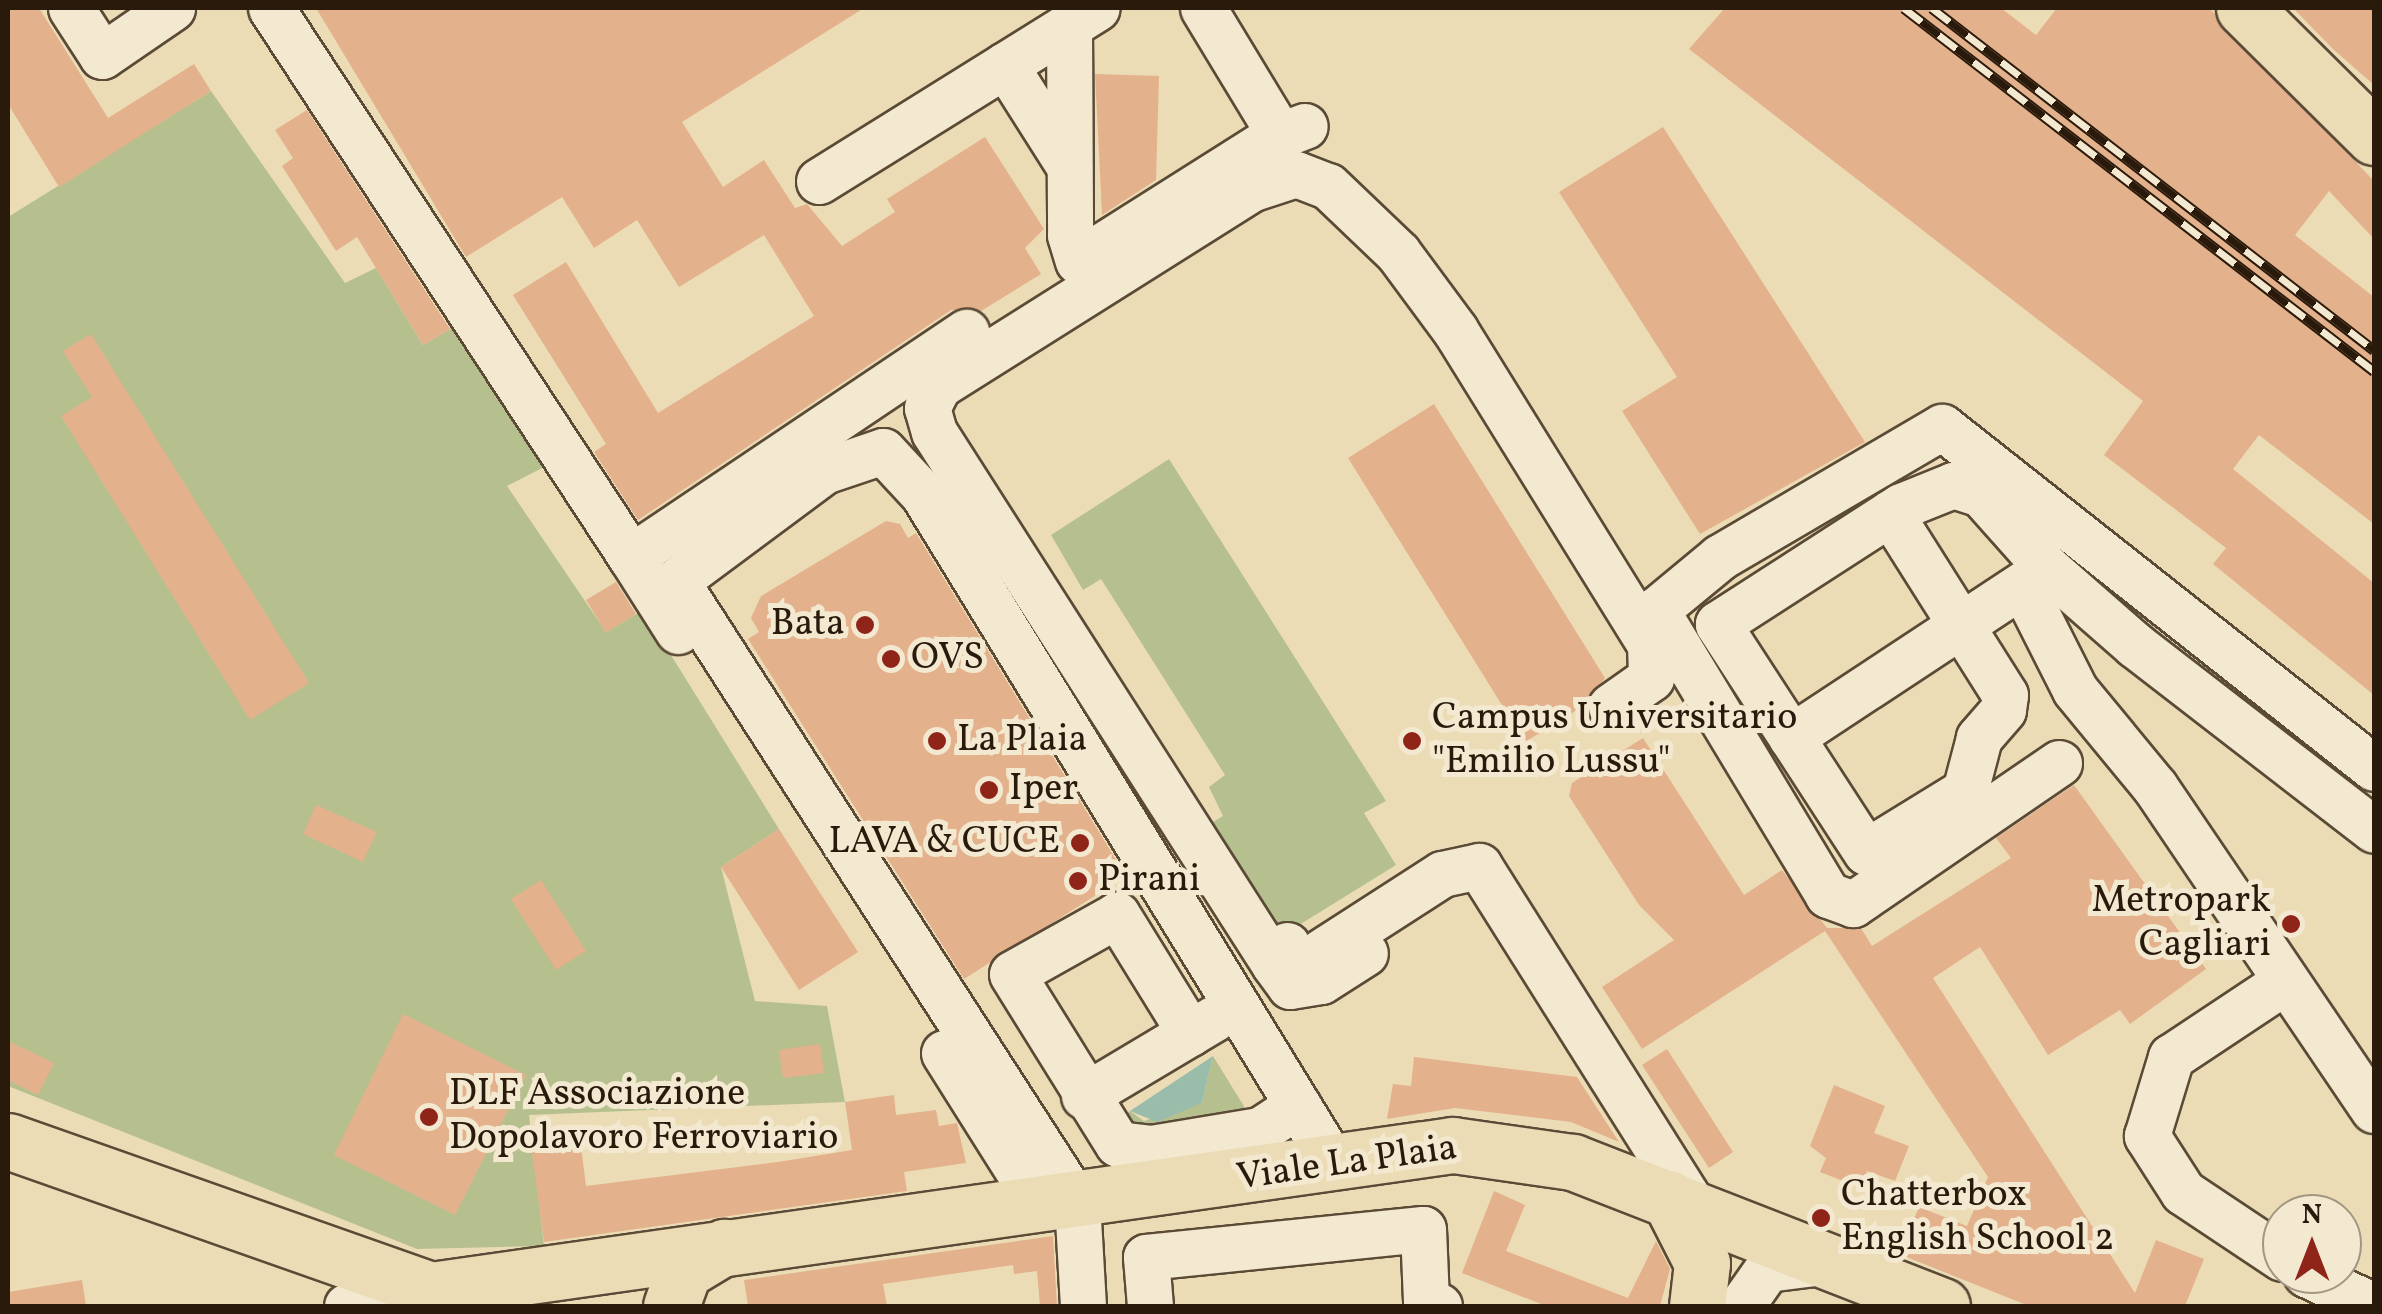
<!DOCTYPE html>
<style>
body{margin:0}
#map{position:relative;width:2382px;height:1314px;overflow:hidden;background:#ecdcb6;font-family:Vollkorn,serif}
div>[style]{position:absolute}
.green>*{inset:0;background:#b6c08f}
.water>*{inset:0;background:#99bcab}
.building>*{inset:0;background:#e3b18b}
.roads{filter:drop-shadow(2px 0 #5a4a36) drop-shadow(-2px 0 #5a4a36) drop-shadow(0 2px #5a4a36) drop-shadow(0 -2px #5a4a36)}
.minor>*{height:45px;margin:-22.5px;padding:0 22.5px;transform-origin:22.5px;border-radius:22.5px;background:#f3e8d0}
.major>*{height:55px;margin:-27.5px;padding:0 27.5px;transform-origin:27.5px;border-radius:27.5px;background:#ecdcb6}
.rail>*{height:11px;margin-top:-5.5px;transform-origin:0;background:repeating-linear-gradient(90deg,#f3e8d0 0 22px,#291a0c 0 44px);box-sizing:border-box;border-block:2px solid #291a0c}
.dots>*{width:28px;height:28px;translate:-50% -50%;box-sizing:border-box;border:5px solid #f3e8d0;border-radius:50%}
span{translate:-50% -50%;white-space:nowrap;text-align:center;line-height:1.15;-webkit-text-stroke:10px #f3e8d0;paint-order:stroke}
.poi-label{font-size:38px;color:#291a0c}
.right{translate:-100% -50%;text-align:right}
.left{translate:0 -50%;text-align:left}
.street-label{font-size:38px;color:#291a0c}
.frame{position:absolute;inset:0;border:10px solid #291a0c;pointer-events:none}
.north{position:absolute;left:2262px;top:1194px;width:100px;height:100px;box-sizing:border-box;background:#f3e8d0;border:2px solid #a29682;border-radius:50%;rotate:0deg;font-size:28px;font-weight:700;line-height:40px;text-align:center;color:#291a0c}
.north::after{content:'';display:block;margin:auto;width:35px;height:45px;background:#8f2418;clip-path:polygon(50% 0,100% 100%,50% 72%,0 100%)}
</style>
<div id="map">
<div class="green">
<div style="clip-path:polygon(211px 91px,345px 283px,376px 268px,423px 345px,463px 321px,550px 464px,507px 486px,606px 632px,643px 610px,779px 829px,721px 867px,755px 1001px,827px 1006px,845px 1102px,529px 1115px,544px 1246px,417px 1249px,8px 1086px,8px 217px)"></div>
<div style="clip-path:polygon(1169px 459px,1386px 801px,1364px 813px,1396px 865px,1270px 943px,1201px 829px,1223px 816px,1209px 787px,1225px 775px,1101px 579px,1083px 590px,1051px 535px)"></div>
<div style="clip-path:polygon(1213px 1056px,1255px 1124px,1136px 1142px,1120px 1117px,1130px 1111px,1144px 1121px,1202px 1103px)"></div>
</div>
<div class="water">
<div style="clip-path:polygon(1213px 1056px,1202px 1103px,1157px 1122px,1130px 1111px)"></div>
</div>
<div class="building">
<div style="clip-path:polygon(8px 8px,39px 8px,108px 118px,194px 64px,211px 91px,59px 187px,8px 104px)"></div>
<div style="clip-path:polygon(316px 8px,864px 8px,682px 122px,723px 187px,764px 160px,795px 208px,807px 204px,842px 246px,895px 212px,887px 199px,985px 137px,1044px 229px,1025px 248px,1041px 274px,981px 311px,951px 310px,638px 520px,594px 452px,606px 444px,513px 295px,566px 262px,658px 413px,814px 316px,764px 235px,679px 287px,637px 220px,594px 248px,562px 197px,466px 257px)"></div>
<div style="clip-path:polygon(1725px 8px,2001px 8px,2036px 35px,2057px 8px,2209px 8px,2374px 181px,2374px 239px,2329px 191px,2295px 235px,2374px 297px,2374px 524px,2259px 435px,2233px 469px,2374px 583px,2374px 695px,2213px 564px,2226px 548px,2104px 455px,2143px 401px,1689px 49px)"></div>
<div style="clip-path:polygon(2293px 8px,2374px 8px,2374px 85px,2333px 49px)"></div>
<div style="clip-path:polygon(1095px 74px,1159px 76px,1156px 180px,1102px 215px)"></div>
<div style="clip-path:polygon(307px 110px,450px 329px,423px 345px,357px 237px,336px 251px,282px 166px,293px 158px,275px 130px)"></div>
<div style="clip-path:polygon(1663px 127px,1865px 442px,1700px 534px,1622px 411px,1677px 377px,1559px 192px)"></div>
<div style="clip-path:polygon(91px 334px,309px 683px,250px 720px,61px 416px,92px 397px,63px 351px)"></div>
<div style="clip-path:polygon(1434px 404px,1605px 678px,1585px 705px,1525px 742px,1348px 458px)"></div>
<div style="clip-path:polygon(886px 521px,900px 524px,908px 538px,916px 533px,1126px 876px,964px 979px,748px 639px,759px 632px,751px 618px,761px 596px)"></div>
<div style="clip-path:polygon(616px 582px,636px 614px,606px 633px,586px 600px)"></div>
<div style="clip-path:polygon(1643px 738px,1744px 895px,1782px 870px,1827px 928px,1861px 928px,1872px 946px,2011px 858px,1996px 838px,2074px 785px,2206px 969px,2130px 1024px,2120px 1010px,2048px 1055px,1980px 947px,1933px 978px,2135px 1293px,2156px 1240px,2204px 1259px,2185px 1306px,2029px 1306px,1899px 1254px,1919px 1207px,1967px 1226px,1988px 1177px,1825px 931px,1642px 1049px,1602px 987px,1674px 940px,1639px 905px,1569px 796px,1572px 783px)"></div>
<div style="clip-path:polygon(316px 805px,377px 832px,363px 862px,303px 834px)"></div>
<div style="clip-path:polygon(779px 829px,858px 952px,799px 990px,721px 867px)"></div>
<div style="clip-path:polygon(541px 880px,586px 951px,556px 970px,511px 899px)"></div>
<div style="clip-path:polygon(403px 1014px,526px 1075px,455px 1215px,334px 1155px)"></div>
<div style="clip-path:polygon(8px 1041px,54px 1063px,38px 1095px,8px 1080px)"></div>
<div style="clip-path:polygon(820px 1044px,824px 1073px,783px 1078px,779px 1050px)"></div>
<div style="clip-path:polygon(1667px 1049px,1733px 1152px,1709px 1168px,1642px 1065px)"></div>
<div style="clip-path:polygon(1414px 1057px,1577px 1077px,1619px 1142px,1571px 1122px,1455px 1108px,1387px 1119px,1393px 1084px,1411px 1086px)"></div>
<div style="clip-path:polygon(1834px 1085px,1885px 1106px,1874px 1133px,1909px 1146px,1895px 1181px,1867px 1171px,1861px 1188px,1820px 1172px,1826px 1158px,1810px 1146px)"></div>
<div style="clip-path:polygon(894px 1095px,896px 1115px,936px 1110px,939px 1126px,957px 1123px,966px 1163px,904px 1172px,907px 1191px,544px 1242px,531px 1146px,580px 1139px,586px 1186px,778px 1162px,852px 1150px,845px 1102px)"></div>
<div style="clip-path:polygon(1494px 1191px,1525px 1205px,1506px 1251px,1628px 1298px,1656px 1241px,1670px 1269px,1660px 1306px,1546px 1306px,1462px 1273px)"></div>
<div style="clip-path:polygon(1053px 1236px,1057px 1306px,1040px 1306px,1037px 1271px,1014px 1274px,1013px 1265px,883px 1284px,887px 1306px,748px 1306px,744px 1280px)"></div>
<div style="clip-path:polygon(82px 1280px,86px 1306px,8px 1306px,8px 1292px)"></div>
</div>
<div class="roads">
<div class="minor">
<div style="left:71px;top:8px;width:57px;rotate:57.1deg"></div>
<div style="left:102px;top:56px;width:85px;rotate:-34.4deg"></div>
<div style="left:271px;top:8px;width:657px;rotate:56.75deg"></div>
<div style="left:1203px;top:8px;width:149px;rotate:58.8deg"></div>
<div style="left:1069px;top:25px;width:210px;rotate:89.7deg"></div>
<div style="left:1070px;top:235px;width:27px;rotate:73deg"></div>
<div style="left:1005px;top:65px;width:120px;rotate:57.6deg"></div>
<div style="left:819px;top:181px;width:327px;rotate:-31.9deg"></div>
<div style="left:1105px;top:244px;width:196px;rotate:-32.3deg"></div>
<div style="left:1271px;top:139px;width:36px;rotate:-21deg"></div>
<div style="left:1890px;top:513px;width:215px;rotate:57.7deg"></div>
<div style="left:2005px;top:695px;width:15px;rotate:98deg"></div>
<div style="left:2003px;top:710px;width:37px;rotate:131deg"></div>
<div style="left:1979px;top:738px;width:55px;rotate:104.8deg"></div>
<div style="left:1965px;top:791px;width:116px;rotate:148.4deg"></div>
<div style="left:1866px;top:852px;width:272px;rotate:-123deg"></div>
<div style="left:1718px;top:624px;width:218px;rotate:-32.8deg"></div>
<div style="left:1901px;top:506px;width:56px;rotate:-22deg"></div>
<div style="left:1953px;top:485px;width:29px;rotate:18deg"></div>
<div style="left:1981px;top:494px;width:99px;rotate:48.3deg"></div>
<div style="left:2047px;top:568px;width:117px;rotate:41.2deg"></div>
<div style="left:2135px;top:645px;width:302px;rotate:37.7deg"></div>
<div style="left:2023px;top:587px;width:115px;rotate:63.2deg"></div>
<div style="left:2075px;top:690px;width:126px;rotate:50.5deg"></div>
<div style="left:2155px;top:787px;width:390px;rotate:55.9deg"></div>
<div style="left:678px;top:631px;width:88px;rotate:-122.4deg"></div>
<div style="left:631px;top:557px;width:404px;rotate:-33.9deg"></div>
<div style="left:1791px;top:737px;width:303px;rotate:-33.4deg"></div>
<div style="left:2059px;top:763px;width:250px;rotate:145.6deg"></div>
<div style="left:1853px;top:904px;width:27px;rotate:-160deg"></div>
<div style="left:1828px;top:895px;width:333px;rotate:-121.1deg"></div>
<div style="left:1656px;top:610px;width:83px;rotate:-39.6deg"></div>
<div style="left:1720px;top:557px;width:257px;rotate:-30.4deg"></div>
<div style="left:1942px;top:427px;width:550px;rotate:38.29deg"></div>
<div style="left:1287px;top:945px;width:23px;rotate:124deg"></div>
<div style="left:1274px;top:964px;width:27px;rotate:54deg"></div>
<div style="left:1290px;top:986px;width:31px;rotate:-9deg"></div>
<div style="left:1321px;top:981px;width:52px;rotate:-32.5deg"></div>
<div style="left:1321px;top:952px;width:144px;rotate:-32.8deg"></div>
<div style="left:1442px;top:874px;width:38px;rotate:-12deg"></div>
<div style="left:1479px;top:866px;width:403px;rotate:57.8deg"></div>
<div style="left:1274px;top:964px;width:631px;rotate:-122.58deg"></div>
<div style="left:934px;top:432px;width:25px;rotate:-106deg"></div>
<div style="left:927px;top:408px;width:25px;rotate:-63deg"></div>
<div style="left:938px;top:386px;width:372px;rotate:-32.2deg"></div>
<div style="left:1253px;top:188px;width:45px;rotate:-18deg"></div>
<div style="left:1296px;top:174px;width:34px;rotate:21deg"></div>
<div style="left:1328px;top:186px;width:97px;rotate:43.7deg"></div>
<div style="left:1398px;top:253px;width:96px;rotate:53.5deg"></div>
<div style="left:1455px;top:330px;width:370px;rotate:58.2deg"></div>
<div style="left:1650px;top:645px;width:33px;rotate:88deg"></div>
<div style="left:1651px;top:678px;width:49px;rotate:145deg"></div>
<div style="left:1190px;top:1033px;width:139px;rotate:-121.7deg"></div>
<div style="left:1117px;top:915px;width:120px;rotate:150.7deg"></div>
<div style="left:1012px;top:974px;width:200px;rotate:58.1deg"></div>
<div style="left:1118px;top:1144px;width:33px;rotate:7deg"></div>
<div style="left:1151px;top:1148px;width:110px;rotate:-9.4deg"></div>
<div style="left:1260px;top:1130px;width:45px;rotate:-33.3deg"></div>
<div style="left:944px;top:1053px;width:182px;rotate:57.8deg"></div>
<div style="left:1084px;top:1096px;width:152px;rotate:-30.8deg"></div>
<div style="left:2282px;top:1258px;width:119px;rotate:-146.3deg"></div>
<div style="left:2183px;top:1192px;width:67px;rotate:-122.7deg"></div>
<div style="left:2147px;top:1136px;width:83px;rotate:-73.1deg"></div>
<div style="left:2171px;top:1057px;width:136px;rotate:-33.6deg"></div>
<div style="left:2306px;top:1274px;width:75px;rotate:25.2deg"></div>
<div style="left:347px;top:1306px;width:86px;rotate:-10.8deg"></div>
<div style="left:1083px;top:1306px;width:103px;rotate:-93.3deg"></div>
<div style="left:1077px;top:1203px;width:740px;rotate:-122.81deg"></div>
<div style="left:676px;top:581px;width:184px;rotate:-36.6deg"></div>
<div style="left:824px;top:471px;width:62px;rotate:-18.7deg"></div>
<div style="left:883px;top:451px;width:59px;rotate:47.1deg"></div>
<div style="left:923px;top:494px;width:785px;rotate:58.5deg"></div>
<div style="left:1150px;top:1306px;width:49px;rotate:-94.7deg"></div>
<div style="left:1146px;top:1257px;width:278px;rotate:-5.8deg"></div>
<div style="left:1423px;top:1229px;width:72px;rotate:87.6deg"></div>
<div style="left:1426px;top:1301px;width:14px;rotate:21deg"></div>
<div style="left:1741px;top:1306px;width:45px;rotate:-54.9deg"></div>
<div style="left:1767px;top:1269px;width:64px;rotate:-7.2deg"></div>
</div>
<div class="major">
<div style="left:2244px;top:8px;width:183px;rotate:44.8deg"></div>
<div style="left:8px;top:1141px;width:482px;rotate:19.4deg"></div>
<div style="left:1669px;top:1198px;width:73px;rotate:63.1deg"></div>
<div style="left:1702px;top:1263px;width:43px;rotate:96.6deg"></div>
<div style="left:431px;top:1290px;width:1032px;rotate:-8.08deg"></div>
<div style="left:1453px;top:1145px;width:121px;rotate:8.1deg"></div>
<div style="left:1573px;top:1162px;width:396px;rotate:21.3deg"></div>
<div style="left:671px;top:1306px;width:37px;rotate:-70deg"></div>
<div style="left:684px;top:1271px;width:47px;rotate:-31deg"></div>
</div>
</div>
<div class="rail">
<div style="left:1904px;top:8px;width:594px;rotate:37.68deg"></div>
<div style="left:1932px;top:8px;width:559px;rotate:37.73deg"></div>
</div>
<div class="dots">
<div style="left:865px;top:625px;background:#8f2418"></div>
<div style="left:891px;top:659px;background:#8f2418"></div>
<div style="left:937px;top:741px;background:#8f2418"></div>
<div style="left:1412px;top:741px;background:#8f2418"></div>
<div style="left:989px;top:790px;background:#8f2418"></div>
<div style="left:1080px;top:843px;background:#8f2418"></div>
<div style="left:1078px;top:881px;background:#8f2418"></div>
<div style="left:2291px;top:924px;background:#8f2418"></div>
<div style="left:429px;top:1117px;background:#8f2418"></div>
<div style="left:1821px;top:1218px;background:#8f2418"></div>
</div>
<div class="poi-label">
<span class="right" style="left:845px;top:625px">Bata</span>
<span class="left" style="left:911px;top:659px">OVS</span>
<span class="left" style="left:1432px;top:741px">Campus Universitario<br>"Emilio Lussu"</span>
<span class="left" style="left:957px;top:741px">La Plaia</span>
<span class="left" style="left:1009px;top:790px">Iper</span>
<span class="right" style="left:1060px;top:843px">LAVA &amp; CUCE</span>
<span class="left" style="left:1098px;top:881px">Pirani</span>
<span class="right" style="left:2271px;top:924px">Metropark<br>Cagliari</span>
<span class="left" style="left:449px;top:1117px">DLF Associazione<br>Dopolavoro Ferroviario</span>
<span class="left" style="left:1841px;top:1218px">Chatterbox<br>English School 2</span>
</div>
<div class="street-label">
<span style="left:1347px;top:1164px;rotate:-8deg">Viale La Plaia</span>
</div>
<div class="frame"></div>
<div class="north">N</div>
</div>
